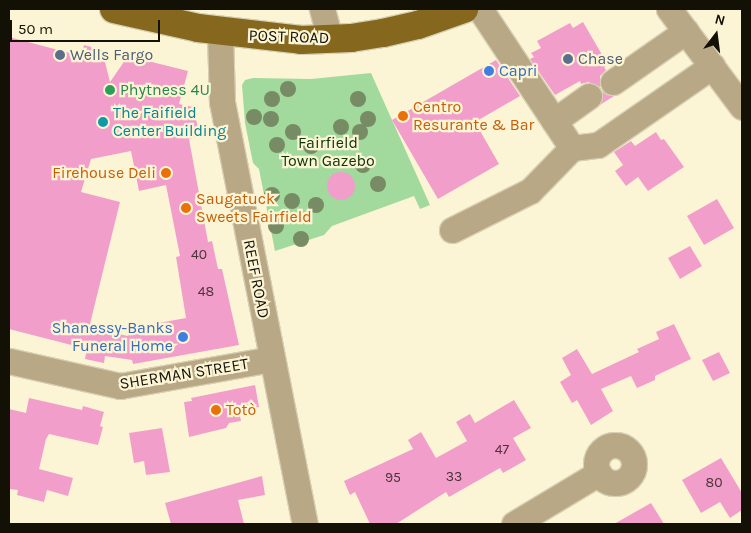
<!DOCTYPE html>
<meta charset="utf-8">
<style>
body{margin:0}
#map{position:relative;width:751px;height:533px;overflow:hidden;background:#fcf5d5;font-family:Karla,sans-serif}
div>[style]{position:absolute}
.green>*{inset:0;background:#a2d99c}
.building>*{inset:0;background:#f29ecb}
.round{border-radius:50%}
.roads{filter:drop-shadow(1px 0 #d7d0b4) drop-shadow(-1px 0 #d7d0b4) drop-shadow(0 1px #d7d0b4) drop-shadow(0 -1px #d7d0b4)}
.minor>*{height:25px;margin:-12.5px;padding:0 12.5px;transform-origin:12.5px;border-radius:12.5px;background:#b8a885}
.minor>.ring{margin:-12.5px;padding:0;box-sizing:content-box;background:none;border:25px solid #b8a885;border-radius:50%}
.major>*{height:28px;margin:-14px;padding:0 14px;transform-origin:14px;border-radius:14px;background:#85681e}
.trees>*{width:16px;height:16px;margin:-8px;border-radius:50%;background:#778b64}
.dots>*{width:14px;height:14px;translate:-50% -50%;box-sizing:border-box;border:2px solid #fcf5d5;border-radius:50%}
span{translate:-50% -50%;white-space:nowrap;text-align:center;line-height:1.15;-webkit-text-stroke:4.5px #fcf5d5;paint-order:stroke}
.number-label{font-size:14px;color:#4b3437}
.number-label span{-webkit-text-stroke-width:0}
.street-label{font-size:16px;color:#131006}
.service-label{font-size:16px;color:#4e5e75}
.left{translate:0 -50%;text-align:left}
.shop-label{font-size:16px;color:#366cbe}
.right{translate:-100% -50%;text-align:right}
.leisure-label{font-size:16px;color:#27864d}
.food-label{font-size:16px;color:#c56008}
.culture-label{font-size:16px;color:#0d838f}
.park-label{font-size:16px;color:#0a3507}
.frame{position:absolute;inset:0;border:10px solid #131006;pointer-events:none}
.north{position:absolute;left:691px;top:10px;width:50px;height:50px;-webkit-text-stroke:4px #fcf5d5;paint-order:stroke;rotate:15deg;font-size:14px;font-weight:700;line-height:20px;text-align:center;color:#131006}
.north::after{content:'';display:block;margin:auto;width:18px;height:22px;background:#131006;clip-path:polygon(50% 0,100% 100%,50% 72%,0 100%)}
.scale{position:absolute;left:10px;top:20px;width:150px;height:22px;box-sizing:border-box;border:2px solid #131006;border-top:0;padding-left:6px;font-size:15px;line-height:18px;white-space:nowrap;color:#131006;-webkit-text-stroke:4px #fcf5d5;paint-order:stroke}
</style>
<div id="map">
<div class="green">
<div style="clip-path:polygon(371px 73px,430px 205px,420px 209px,414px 196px,332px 226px,324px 235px,275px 251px,259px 169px,253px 163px,245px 123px,242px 85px,245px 80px,253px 78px,311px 79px)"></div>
</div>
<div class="building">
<div style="clip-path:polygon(583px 22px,608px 65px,604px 67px,606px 70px,600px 76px,600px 87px,588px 82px,581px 84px,580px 81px,555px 95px,530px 59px,534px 57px,531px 53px,541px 48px,537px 41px,570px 23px,573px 28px)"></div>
<div style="clip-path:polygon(evenodd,9px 37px,81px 56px,84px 45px,102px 50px,110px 82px,128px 56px,188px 71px,179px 104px,193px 107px,200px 136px,189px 139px,208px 242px,212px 241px,218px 269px,222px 269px,239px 345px,133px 364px,132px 360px,105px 356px,104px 363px,85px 359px,87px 349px,9px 329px,9px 37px,131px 151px,139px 191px,166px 185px,180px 256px,176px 257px,186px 318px,126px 329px,128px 336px,89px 328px,120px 202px,81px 192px,91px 159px,131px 151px)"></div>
<div style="clip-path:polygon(496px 60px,520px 96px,475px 122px,499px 164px,438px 199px,392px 120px)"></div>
<div style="clip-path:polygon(602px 91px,607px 95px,614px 96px,600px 105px,603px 95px)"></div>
<div style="clip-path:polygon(656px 132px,661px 140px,664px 139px,684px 167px,648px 191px,638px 177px,626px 186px,615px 171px,623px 165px,614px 152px,631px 141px,635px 146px)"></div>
<div class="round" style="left:327px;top:172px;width:28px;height:28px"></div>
<div style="clip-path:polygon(717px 199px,734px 228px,704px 245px,687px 216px)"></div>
<div style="clip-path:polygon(690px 246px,702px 266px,680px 279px,668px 258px)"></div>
<div style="clip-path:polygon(674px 324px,691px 359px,655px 376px,655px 380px,637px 388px,631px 376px,601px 389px,613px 411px,591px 425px,577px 400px,572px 403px,560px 382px,571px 375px,562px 358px,577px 349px,592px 374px,639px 352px,637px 349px,659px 339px,656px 332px)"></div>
<div style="clip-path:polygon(719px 352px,730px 373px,713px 381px,702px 360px)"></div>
<div style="clip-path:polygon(255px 385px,259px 407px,239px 411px,241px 421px,229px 423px,226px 428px,189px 437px,184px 402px,192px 401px,191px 398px)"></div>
<div style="clip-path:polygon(29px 398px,82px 410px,83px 406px,104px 412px,100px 426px,103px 427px,98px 445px,49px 434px,46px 439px,39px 469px,73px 478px,68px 496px,47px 490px,44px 502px,17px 495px,18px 490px,9px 489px,9px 409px,26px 413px)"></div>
<div style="clip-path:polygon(514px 400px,531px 428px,513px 438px,526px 460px,503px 473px,500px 468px,449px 497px,446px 492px,396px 524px,370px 524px,355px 492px,350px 495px,344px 481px,413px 449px,408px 440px,421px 432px,436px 458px,467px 441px,456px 422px,470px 414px,475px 423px)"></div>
<div style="clip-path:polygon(162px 428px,170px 472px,146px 475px,144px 461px,134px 463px,129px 433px)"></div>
<div style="clip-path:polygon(721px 458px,742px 493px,742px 510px,730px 518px,720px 502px,701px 513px,682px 480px)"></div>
<div style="clip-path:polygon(262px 476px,265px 495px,238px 500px,244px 524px,171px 524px,165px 503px)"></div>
<div style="clip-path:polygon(651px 503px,664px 524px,614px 524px)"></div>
</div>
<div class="roads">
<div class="minor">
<div style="left:322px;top:9px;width:31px;rotate:75deg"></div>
<div style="left:480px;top:9px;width:167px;rotate:56.5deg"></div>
<div style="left:572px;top:148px;width:26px;rotate:-7deg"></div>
<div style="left:598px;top:145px;width:139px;rotate:-34.7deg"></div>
<div style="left:669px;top:9px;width:122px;rotate:53.3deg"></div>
<div style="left:220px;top:32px;width:70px;rotate:88.4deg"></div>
<div style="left:222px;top:102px;width:430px;rotate:78.9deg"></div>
<div style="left:613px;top:82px;width:89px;rotate:-34.9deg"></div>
<div style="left:554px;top:121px;width:43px;rotate:-35.5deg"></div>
<div style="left:452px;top:230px;width:87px;rotate:-26.6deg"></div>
<div style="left:530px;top:191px;width:60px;rotate:-45.7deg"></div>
<div style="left:9px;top:361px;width:114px;rotate:12.7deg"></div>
<div style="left:120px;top:386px;width:154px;rotate:-10.1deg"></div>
<div class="ring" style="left:596px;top:445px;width:13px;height:13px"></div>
<div style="left:514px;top:524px;width:99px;rotate:-31deg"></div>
</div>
<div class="major">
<div style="left:114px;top:9px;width:86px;rotate:12.7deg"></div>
<div style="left:198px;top:28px;width:104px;rotate:6.6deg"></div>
<div style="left:301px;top:40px;width:50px;rotate:-2.3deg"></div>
<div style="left:351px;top:38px;width:32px;rotate:-9deg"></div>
<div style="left:383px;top:33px;width:36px;rotate:-13deg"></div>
<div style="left:418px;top:25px;width:49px;rotate:-19.2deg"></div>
</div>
</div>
<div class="trees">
<div style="left:288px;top:89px"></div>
<div style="left:272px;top:99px"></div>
<div style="left:358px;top:99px"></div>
<div style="left:254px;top:117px"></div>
<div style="left:271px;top:119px"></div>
<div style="left:368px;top:119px"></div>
<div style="left:341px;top:127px"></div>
<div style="left:293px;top:132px"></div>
<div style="left:360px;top:132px"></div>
<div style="left:277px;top:145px"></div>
<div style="left:311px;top:146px"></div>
<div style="left:363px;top:165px"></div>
<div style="left:378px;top:184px"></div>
<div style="left:272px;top:195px"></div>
<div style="left:292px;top:201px"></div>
<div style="left:316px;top:205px"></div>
<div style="left:276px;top:226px"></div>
<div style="left:301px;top:239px"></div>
</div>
<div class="dots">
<div style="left:60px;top:55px;background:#5c6f8a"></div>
<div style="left:568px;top:59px;background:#5c6f8a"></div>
<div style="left:489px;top:71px;background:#3f7fe0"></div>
<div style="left:110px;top:90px;background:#2e9e5b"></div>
<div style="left:403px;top:116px;background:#e8710a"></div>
<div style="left:103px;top:122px;background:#0f9aa8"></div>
<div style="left:166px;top:173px;background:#e8710a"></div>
<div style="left:186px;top:208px;background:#e8710a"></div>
<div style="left:183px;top:337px;background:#3f7fe0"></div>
<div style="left:216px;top:410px;background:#e8710a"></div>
</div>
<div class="number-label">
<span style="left:199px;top:255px">40</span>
<span style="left:206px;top:292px">48</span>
<span style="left:502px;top:450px">47</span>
<span style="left:454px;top:477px">33</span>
<span style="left:393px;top:478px">95</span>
<span style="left:714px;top:483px">80</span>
</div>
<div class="street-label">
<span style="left:289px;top:37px;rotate:2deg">POST ROAD</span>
<span style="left:256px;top:279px;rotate:79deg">REEF ROAD</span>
<span style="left:184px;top:374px;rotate:-9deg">SHERMAN STREET</span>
</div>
<div class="service-label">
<span class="left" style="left:70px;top:55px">Wells Fargo</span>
<span class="left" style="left:578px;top:59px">Chase</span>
</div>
<div class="shop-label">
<span class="left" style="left:499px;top:71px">Capri</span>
<span class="right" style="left:173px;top:337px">Shanessy-Banks<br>Funeral Home</span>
</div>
<div class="leisure-label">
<span class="left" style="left:120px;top:90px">Phytness 4U</span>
</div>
<div class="food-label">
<span class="left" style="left:413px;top:116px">Centro<br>Resurante &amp; Bar</span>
<span class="right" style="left:156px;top:173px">Firehouse Deli</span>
<span class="left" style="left:196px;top:208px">Saugatuck<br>Sweets Fairfield</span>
<span class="left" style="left:226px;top:410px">Totò</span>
</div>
<div class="culture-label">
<span class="left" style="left:113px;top:122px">The Faifield<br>Center Building</span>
</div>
<div class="park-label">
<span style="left:328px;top:152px">Fairfield<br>Town Gazebo</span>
</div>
<div class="frame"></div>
<div class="north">N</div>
<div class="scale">50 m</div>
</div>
